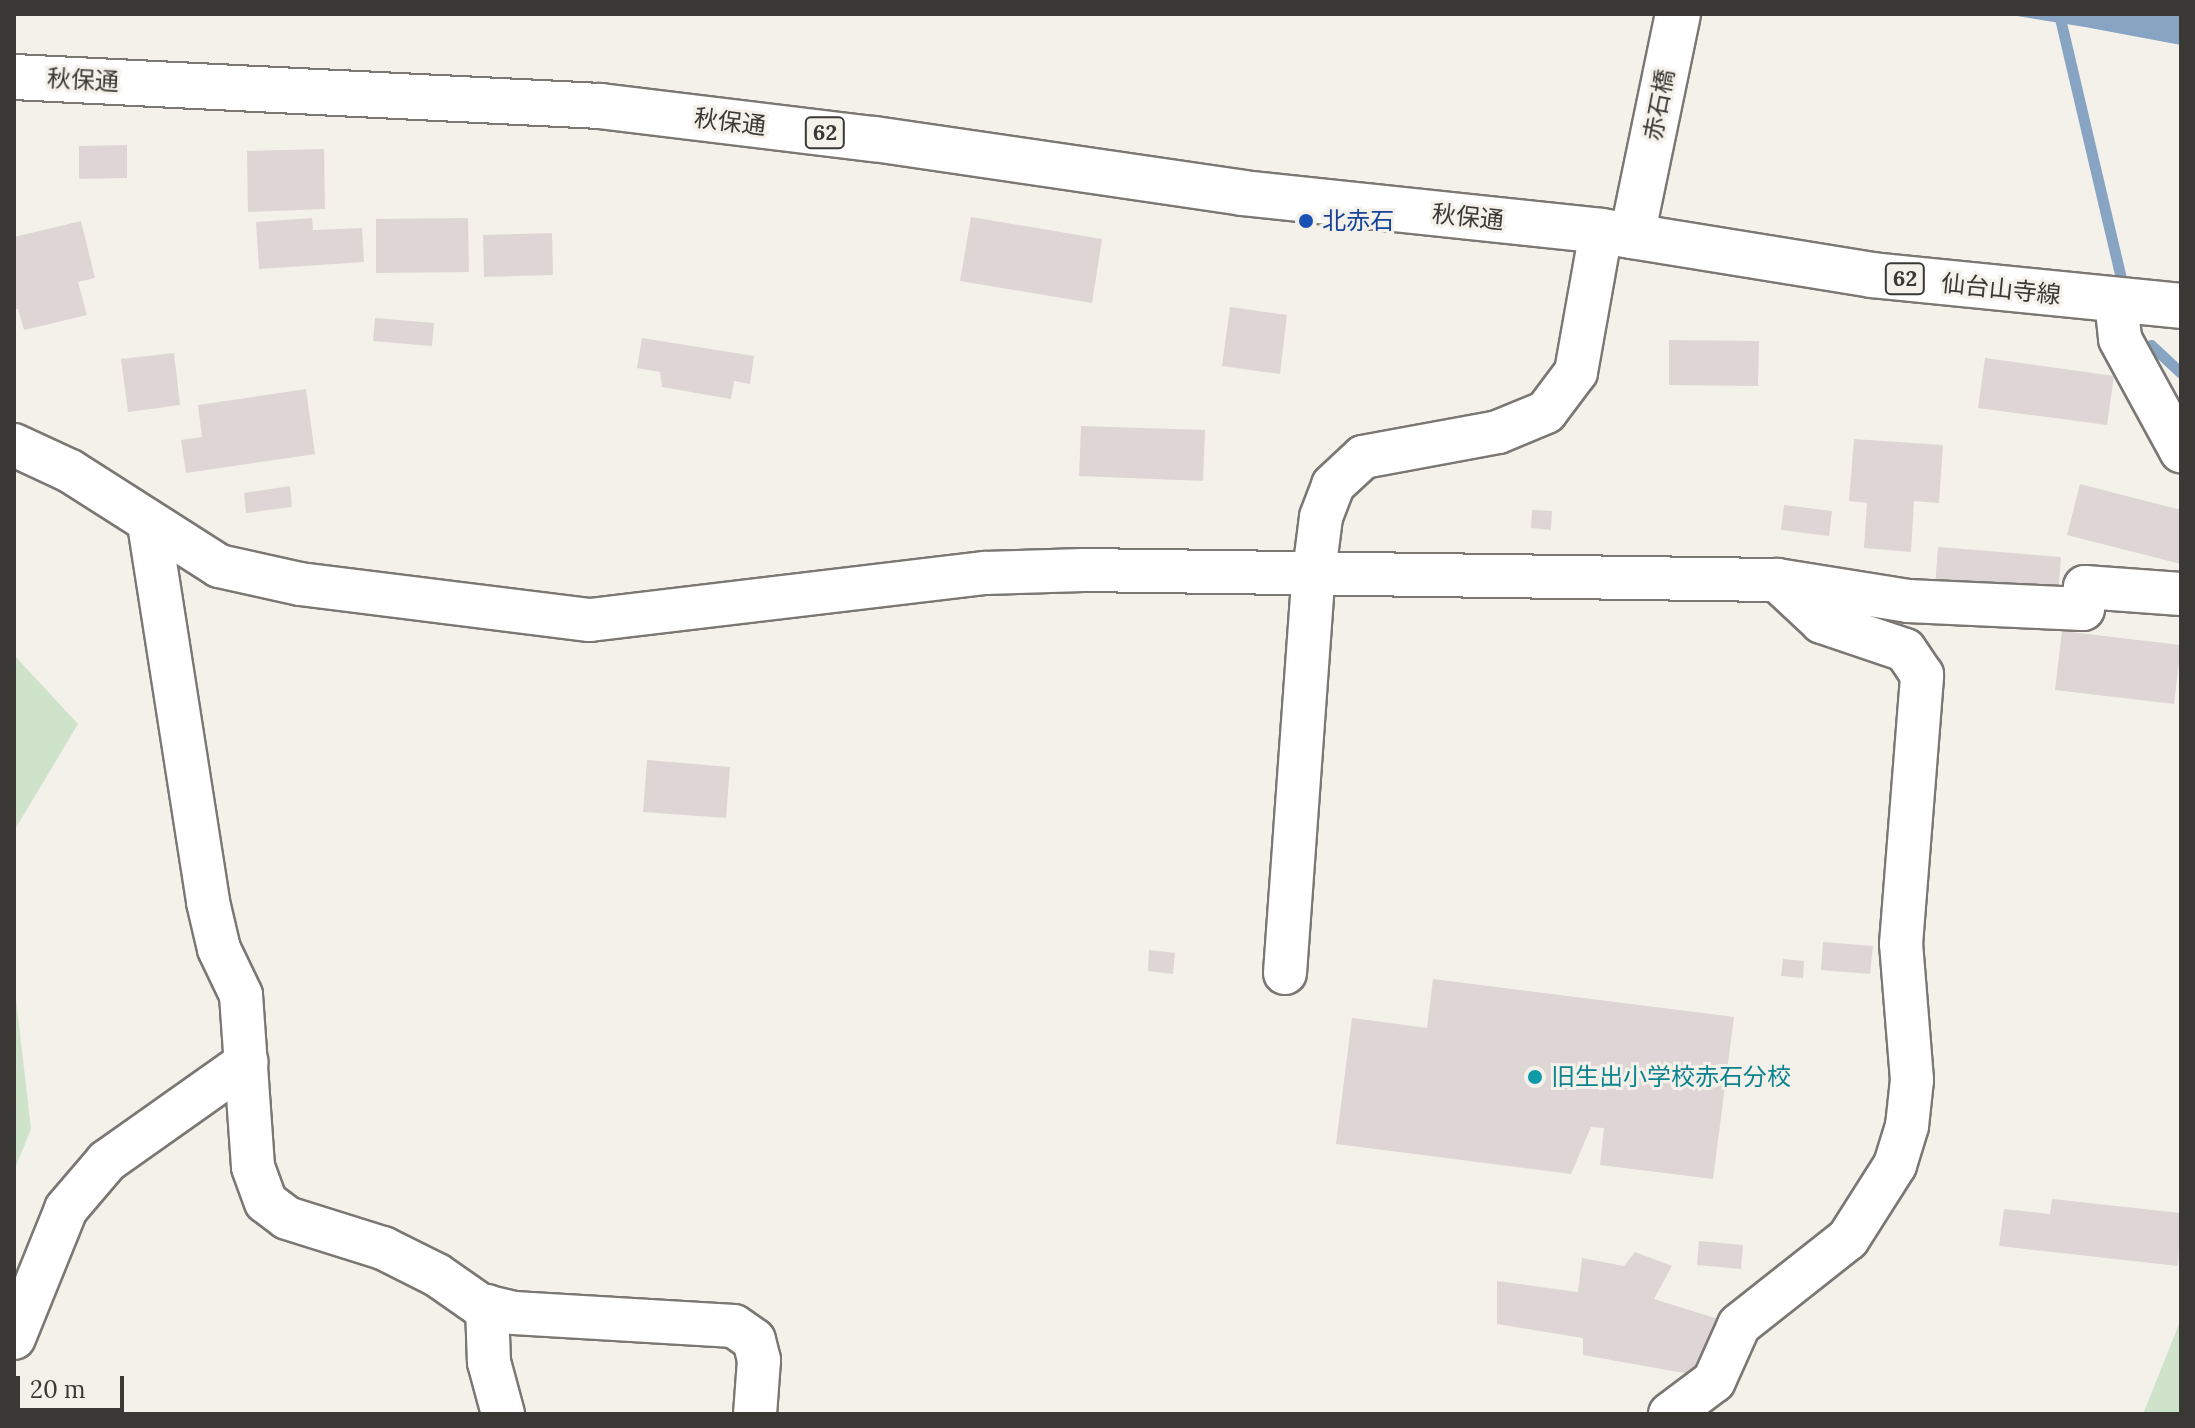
<!DOCTYPE html>
<meta charset="utf-8">
<style>
body{margin:0}
#map{position:relative;width:2195px;height:1428px;overflow:hidden;background:#f4f1ea;font-family:Lora,"Noto Sans JP",serif}
div>[style]{position:absolute}
.green>*{inset:0;background:#cfe3cb}
.water>*{inset:0;background:#87a4c3}
.stream>*{height:11px;margin:-5.5px;padding:0 5.5px;transform-origin:5.5px;border-radius:5.5px;background:#87a4c3}
.building>*{inset:0;background:#ded6d4}
.roads{filter:drop-shadow(2px 0 #7b7873) drop-shadow(-2px 0 #7b7873) drop-shadow(0 2px #7b7873) drop-shadow(0 -2px #7b7873)}
.minor>*{height:42px;margin:-21px;padding:0 21px;transform-origin:21px;border-radius:21px;background:#fff}
.tertiary>*{height:44px;margin:-22px;padding:0 22px;transform-origin:22px;border-radius:22px;background:#fff}
.primary>*{height:44px;margin:-22px;padding:0 22px;transform-origin:22px;border-radius:22px;background:#fff}
.dots>*{width:22px;height:22px;translate:-50% -50%;box-sizing:border-box;border:4px solid #f4f1ea;border-radius:50%}
span{translate:-50% -50%;white-space:nowrap;text-align:center;line-height:1.15;-webkit-text-stroke:6px #f4f1ea;paint-order:stroke}
.shield-label span{padding:2px 6px;background:#f4f1ea;border:2px solid;border-radius:6px;-webkit-text-stroke-width:0}
.shield-label{font-size:22px;color:#393835;font-weight:700}
.street-label{font-size:24px;color:#393835}
.transit-label{font-size:24px;color:#164399}
.left{translate:0 -50%;text-align:left}
.culture-label{font-size:24px;color:#0d838f}
.frame{position:absolute;inset:0;border:16px solid #393835;pointer-events:none}
.scale{position:absolute;left:16px;top:1376px;width:108px;height:36px;box-sizing:border-box;border:4px solid #393835;border-top:0;padding-left:10px;font-size:24px;line-height:28px;white-space:nowrap;color:#393835;-webkit-text-stroke:6px #f4f1ea;paint-order:stroke}
</style>
<div id="map">
<div class="green">
<div style="clip-path:polygon(14px 655px,78px 724px,14px 831px)"></div>
<div style="clip-path:polygon(14px 981px,31px 1129px,14px 1171px)"></div>
<div style="clip-path:polygon(2181px 1319px,2181px 1414px,2143px 1414px)"></div>
</div>
<div class="water">
<div style="clip-path:polygon(2005px 14px,2181px 14px,2181px 45px,2085px 27px)"></div>
</div>
<div class="stream">
<div style="left:2059px;top:14px;width:272px;rotate:76.8deg"></div>
<div style="left:2151px;top:345px;width:41px;rotate:43deg"></div>
</div>
<div class="building">
<div style="clip-path:polygon(127px 145px,127px 178px,79px 179px,79px 146px)"></div>
<div style="clip-path:polygon(324px 149px,325px 209px,248px 212px,247px 151px)"></div>
<div style="clip-path:polygon(971px 217px,1102px 239px,1092px 303px,960px 281px)"></div>
<div style="clip-path:polygon(312px 218px,313px 230px,362px 228px,364px 262px,259px 269px,256px 222px)"></div>
<div style="clip-path:polygon(468px 218px,469px 272px,376px 273px,376px 219px)"></div>
<div style="clip-path:polygon(81px 221px,95px 278px,78px 282px,87px 315px,24px 330px,18px 309px,14px 310px,14px 237px)"></div>
<div style="clip-path:polygon(552px 233px,553px 275px,484px 277px,483px 235px)"></div>
<div style="clip-path:polygon(1230px 307px,1287px 315px,1280px 374px,1222px 366px)"></div>
<div style="clip-path:polygon(375px 318px,434px 323px,432px 346px,373px 341px)"></div>
<div style="clip-path:polygon(642px 338px,754px 356px,750px 384px,734px 381px,731px 399px,662px 387px,660px 372px,637px 368px)"></div>
<div style="clip-path:polygon(1669px 340px,1759px 341px,1758px 386px,1669px 385px)"></div>
<div style="clip-path:polygon(174px 353px,180px 405px,128px 412px,121px 359px)"></div>
<div style="clip-path:polygon(1985px 358px,2114px 376px,2107px 425px,1978px 408px)"></div>
<div style="clip-path:polygon(306px 389px,315px 454px,186px 473px,181px 440px,202px 437px,198px 405px)"></div>
<div style="clip-path:polygon(1081px 426px,1205px 430px,1203px 481px,1079px 476px)"></div>
<div style="clip-path:polygon(1854px 439px,1943px 445px,1939px 503px,1914px 501px,1911px 552px,1864px 548px,1867px 503px,1849px 501px)"></div>
<div style="clip-path:polygon(2080px 484px,2181px 510px,2181px 564px,2067px 535px)"></div>
<div style="clip-path:polygon(290px 486px,292px 507px,246px 513px,244px 493px)"></div>
<div style="clip-path:polygon(1784px 505px,1832px 511px,1829px 536px,1781px 530px)"></div>
<div style="clip-path:polygon(1532px 510px,1552px 511px,1551px 530px,1531px 528px)"></div>
<div style="clip-path:polygon(1938px 547px,2061px 557px,2058px 597px,1935px 586px)"></div>
<div style="clip-path:polygon(2062px 631px,2181px 645px,2174px 704px,2055px 690px)"></div>
<div style="clip-path:polygon(647px 760px,730px 767px,726px 818px,643px 812px)"></div>
<div style="clip-path:polygon(1823px 942px,1873px 946px,1870px 974px,1821px 970px)"></div>
<div style="clip-path:polygon(1149px 950px,1175px 953px,1173px 974px,1148px 971px)"></div>
<div style="clip-path:polygon(1783px 959px,1804px 961px,1803px 978px,1781px 976px)"></div>
<div style="clip-path:polygon(1433px 979px,1734px 1017px,1713px 1179px,1600px 1165px,1604px 1128px,1591px 1127px,1571px 1174px,1336px 1144px,1352px 1018px,1427px 1028px)"></div>
<div style="clip-path:polygon(2052px 1199px,2181px 1213px,2178px 1266px,1999px 1246px,2004px 1209px,2050px 1214px)"></div>
<div style="clip-path:polygon(1699px 1241px,1743px 1245px,1741px 1269px,1697px 1265px)"></div>
<div style="clip-path:polygon(1635px 1252px,1672px 1266px,1654px 1299px,1718px 1319px,1695px 1375px,1583px 1355px,1583px 1338px,1497px 1324px,1497px 1281px,1578px 1292px,1582px 1258px,1624px 1266px)"></div>
</div>
<div class="roads">
<div class="minor">
<div style="left:2116px;top:300px;width:39px;rotate:84deg"></div>
<div style="left:2120px;top:339px;width:128px;rotate:61.4deg"></div>
<div style="left:14px;top:445px;width:62px;rotate:24.9deg"></div>
<div style="left:70px;top:471px;width:177px;rotate:32.5deg"></div>
<div style="left:219px;top:566px;width:83px;rotate:12.5deg"></div>
<div style="left:300px;top:584px;width:292px;rotate:7.1deg"></div>
<div style="left:590px;top:620px;width:398px;rotate:-6.8deg"></div>
<div style="left:985px;top:573px;width:98px;rotate:-1.8deg"></div>
<div style="left:1083px;top:570px;width:694px;rotate:0.83deg"></div>
<div style="left:1777px;top:580px;width:133px;rotate:9.1deg"></div>
<div style="left:1908px;top:601px;width:175px;rotate:2.6deg"></div>
<div style="left:2083px;top:609px;width:22px;rotate:-85deg"></div>
<div style="left:2085px;top:587px;width:96px;rotate:4.2deg"></div>
<div style="left:149px;top:524px;width:383px;rotate:81.1deg"></div>
<div style="left:208px;top:902px;width:48px;rotate:76.8deg"></div>
<div style="left:219px;top:949px;width:51px;rotate:64.4deg"></div>
<div style="left:241px;top:995px;width:172px;rotate:86deg"></div>
<div style="left:253px;top:1167px;width:37px;rotate:70deg"></div>
<div style="left:266px;top:1202px;width:26px;rotate:37deg"></div>
<div style="left:287px;top:1218px;width:101px;rotate:17.4deg"></div>
<div style="left:383px;top:1248px;width:60px;rotate:26.6deg"></div>
<div style="left:437px;top:1275px;width:52px;rotate:34.9deg"></div>
<div style="left:480px;top:1305px;width:35px;rotate:13deg"></div>
<div style="left:514px;top:1313px;width:220px;rotate:3.4deg"></div>
<div style="left:734px;top:1326px;width:24px;rotate:35deg"></div>
<div style="left:754px;top:1340px;width:21px;rotate:76deg"></div>
<div style="left:759px;top:1360px;width:54px;rotate:94.2deg"></div>
<div style="left:1285px;top:973px;width:402px;rotate:-85.9deg"></div>
<div style="left:1314px;top:572px;width:55px;rotate:-82.7deg"></div>
<div style="left:1321px;top:517px;width:34px;rotate:-69deg"></div>
<div style="left:1333px;top:485px;width:41px;rotate:-43deg"></div>
<div style="left:1363px;top:457px;width:137px;rotate:-10.5deg"></div>
<div style="left:1498px;top:432px;width:52px;rotate:-22.6deg"></div>
<div style="left:1546px;top:412px;width:50px;rotate:-53.1deg"></div>
<div style="left:1576px;top:372px;width:143px;rotate:-79.9deg"></div>
<div style="left:487px;top:1306px;width:56px;rotate:88deg"></div>
<div style="left:489px;top:1362px;width:54px;rotate:74.9deg"></div>
<div style="left:14px;top:1338px;width:139px;rotate:-68deg"></div>
<div style="left:66px;top:1209px;width:63px;rotate:-49.5deg"></div>
<div style="left:107px;top:1161px;width:171px;rotate:-35.3deg"></div>
<div style="left:1670px;top:1414px;width:55px;rotate:-36.9deg"></div>
<div style="left:1714px;top:1381px;width:61px;rotate:-65.9deg"></div>
<div style="left:1739px;top:1325px;width:139px;rotate:-38.3deg"></div>
<div style="left:1848px;top:1239px;width:88px;rotate:-57.6deg"></div>
<div style="left:1895px;top:1165px;width:41px;rotate:-72.9deg"></div>
<div style="left:1907px;top:1126px;width:46px;rotate:-83.8deg"></div>
<div style="left:1912px;top:1080px;width:136px;rotate:-94.6deg"></div>
<div style="left:1901px;top:944px;width:270px;rotate:-85.5deg"></div>
<div style="left:1922px;top:675px;width:30px;rotate:-124deg"></div>
<div style="left:1905px;top:650px;width:88px;rotate:-161.4deg"></div>
<div style="left:1822px;top:622px;width:62px;rotate:-137deg"></div>
</div>
<div class="tertiary">
<div style="left:1632px;top:236px;width:227px;rotate:-78.3deg"></div>
</div>
<div class="primary">
<div style="left:14px;top:77px;width:587px;rotate:2.83deg"></div>
<div style="left:600px;top:106px;width:276px;rotate:6.9deg"></div>
<div style="left:874px;top:139px;width:372px;rotate:8.3deg"></div>
<div style="left:1242px;top:193px;width:361px;rotate:6deg"></div>
<div style="left:1601px;top:231px;width:275px;rotate:9.2deg"></div>
<div style="left:1872px;top:275px;width:311px;rotate:5.7deg"></div>
</div>
</div>
<div class="dots">
<div style="left:1306px;top:221px;background:#1a4fb4"></div>
<div style="left:1535px;top:1077px;background:#0f9aa8"></div>
</div>
<div class="shield-label">
<span style="left:825px;top:133px">62</span>
<span style="left:1905px;top:279px">62</span>
</div>
<div class="street-label">
<span style="left:83px;top:80px;rotate:3deg">秋保通</span>
<span style="left:1659px;top:105px;rotate:-79deg">赤石橋</span>
<span style="left:730px;top:122px;rotate:7deg">秋保通</span>
<span style="left:1468px;top:217px;rotate:6deg">秋保通</span>
<span style="left:2001px;top:289px;rotate:6deg">仙台山寺線</span>
</div>
<div class="transit-label">
<span class="left" style="left:1322px;top:221px">北赤石</span>
</div>
<div class="culture-label">
<span class="left" style="left:1551px;top:1077px">旧生出小学校赤石分校</span>
</div>
<div class="frame"></div>
<div class="scale">20 m</div>
</div>
